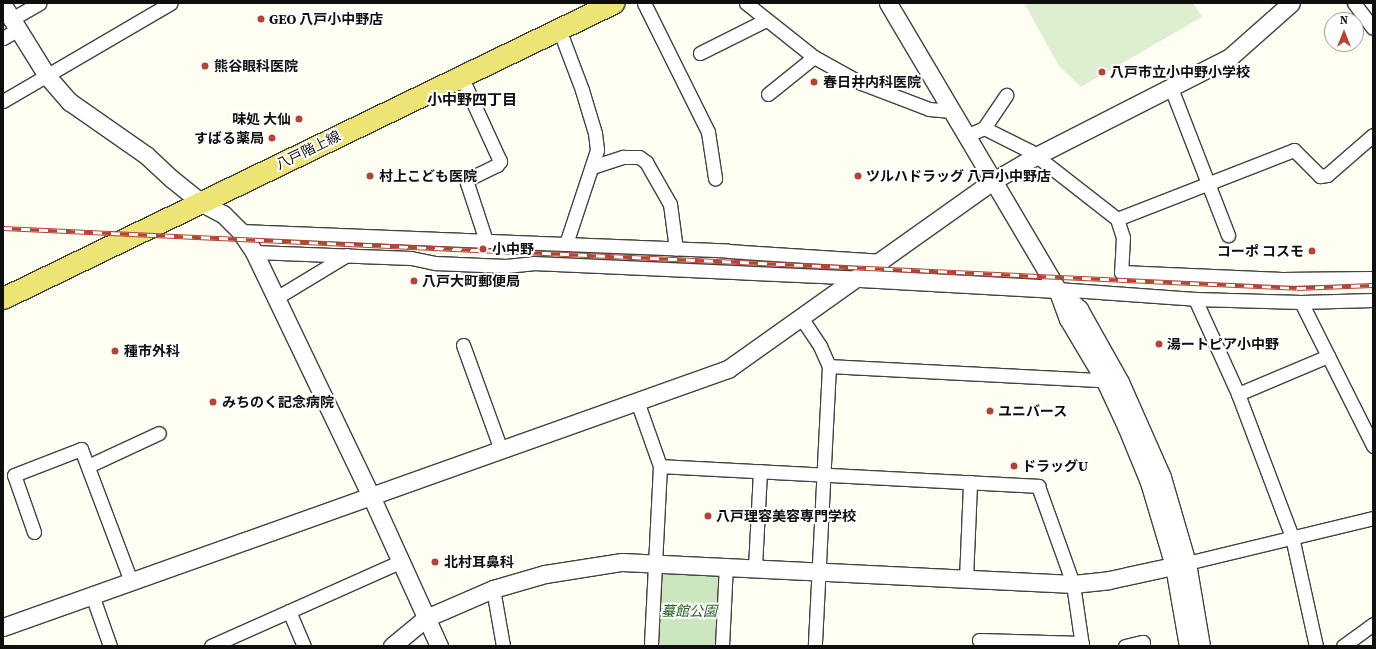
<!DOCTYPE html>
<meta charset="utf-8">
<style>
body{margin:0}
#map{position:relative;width:1376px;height:649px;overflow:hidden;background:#fefef3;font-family:"Source Serif 4","Noto Sans JP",serif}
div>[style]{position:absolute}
.green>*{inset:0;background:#cce6bf}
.pitch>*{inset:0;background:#deeed0}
.roads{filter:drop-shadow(1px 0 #424242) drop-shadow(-1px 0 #424242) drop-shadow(0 1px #424242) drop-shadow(0 -1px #424242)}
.minor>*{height:13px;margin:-6.5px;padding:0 6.5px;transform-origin:6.5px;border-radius:6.5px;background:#fff}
.tertiary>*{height:17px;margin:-8.5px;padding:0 8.5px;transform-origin:8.5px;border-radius:8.5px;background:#fff}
.primary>*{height:21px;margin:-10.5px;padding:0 10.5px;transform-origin:10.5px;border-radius:10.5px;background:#ece475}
.rail>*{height:4.5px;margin-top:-2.25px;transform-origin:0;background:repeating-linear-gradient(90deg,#fff 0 9px,#b44333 0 18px);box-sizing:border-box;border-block:1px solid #b44333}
.dots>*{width:11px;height:11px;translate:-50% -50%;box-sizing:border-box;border:2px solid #fff;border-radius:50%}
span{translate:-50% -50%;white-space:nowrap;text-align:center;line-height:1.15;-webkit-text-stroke:4px #fff;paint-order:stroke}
.poi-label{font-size:14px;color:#0f0f0f;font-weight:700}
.left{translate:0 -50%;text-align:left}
.right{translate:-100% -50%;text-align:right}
.street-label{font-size:14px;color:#0f0f0f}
.park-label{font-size:14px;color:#276225;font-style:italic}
.neighbourhood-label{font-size:15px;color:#0f0f0f;font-weight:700}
.frame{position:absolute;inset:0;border:4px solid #0f0f0f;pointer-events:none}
.north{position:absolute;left:1324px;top:12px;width:40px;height:40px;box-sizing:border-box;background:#fff;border:1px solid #9f9f9f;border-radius:50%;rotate:0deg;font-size:11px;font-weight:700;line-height:16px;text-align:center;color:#0f0f0f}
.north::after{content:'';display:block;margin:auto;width:14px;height:18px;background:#b44333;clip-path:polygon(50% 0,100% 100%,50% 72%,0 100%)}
</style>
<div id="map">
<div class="green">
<div style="clip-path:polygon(660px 573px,722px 576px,718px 646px,657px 646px)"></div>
</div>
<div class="pitch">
<div style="clip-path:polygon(1024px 3px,1193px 3px,1202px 17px,1081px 87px,1059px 66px)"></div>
</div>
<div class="roads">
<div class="minor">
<div style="left:644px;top:3px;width:144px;rotate:63.6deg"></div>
<div style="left:708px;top:132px;width:47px;rotate:81.3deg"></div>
<div style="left:746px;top:3px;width:87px;rotate:38.5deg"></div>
<div style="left:814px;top:57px;width:54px;rotate:29deg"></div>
<div style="left:861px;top:83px;width:73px;rotate:20.9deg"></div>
<div style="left:929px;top:109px;width:22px;rotate:5deg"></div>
<div style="left:1354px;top:3px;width:31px;rotate:53deg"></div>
<div style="left:10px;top:20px;width:34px;rotate:-30deg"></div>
<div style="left:559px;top:29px;width:65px;rotate:69.3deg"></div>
<div style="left:582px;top:90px;width:45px;rotate:73.2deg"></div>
<div style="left:595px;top:133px;width:17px;rotate:83deg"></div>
<div style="left:597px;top:150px;width:99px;rotate:108.3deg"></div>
<div style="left:3px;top:38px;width:16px;rotate:-30deg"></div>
<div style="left:700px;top:53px;width:74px;rotate:-26.6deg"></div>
<div style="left:461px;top:76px;width:94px;rotate:65.4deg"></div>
<div style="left:500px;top:161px;width:5px;rotate:127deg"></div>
<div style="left:497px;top:165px;width:34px;rotate:154deg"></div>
<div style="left:466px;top:180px;width:64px;rotate:71.8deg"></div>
<div style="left:1171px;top:88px;width:158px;rotate:68.8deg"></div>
<div style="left:768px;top:94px;width:59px;rotate:-38.8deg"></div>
<div style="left:3px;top:101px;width:194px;rotate:-30.3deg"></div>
<div style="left:984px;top:128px;width:40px;rotate:-56deg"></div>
<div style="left:966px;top:136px;width:20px;rotate:-24deg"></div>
<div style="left:984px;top:128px;width:51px;rotate:26.6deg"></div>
<div style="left:1030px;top:151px;width:110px;rotate:38deg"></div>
<div style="left:1117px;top:219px;width:190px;rotate:-21.3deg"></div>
<div style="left:1294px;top:150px;width:37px;rotate:45deg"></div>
<div style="left:1320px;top:176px;width:7px;rotate:-8deg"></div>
<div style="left:1327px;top:175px;width:61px;rotate:-41deg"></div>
<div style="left:592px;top:167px;width:33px;rotate:-18deg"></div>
<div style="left:623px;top:157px;width:16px"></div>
<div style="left:639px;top:157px;width:9px;rotate:36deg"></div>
<div style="left:646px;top:162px;width:48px;rotate:60.3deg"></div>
<div style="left:670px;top:204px;width:45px;rotate:82.4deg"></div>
<div style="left:1117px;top:219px;width:19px;rotate:72deg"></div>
<div style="left:1123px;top:237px;width:35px;rotate:93deg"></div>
<div style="left:1121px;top:272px;width:161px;rotate:2.5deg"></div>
<div style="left:1282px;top:279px;width:91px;rotate:-0.6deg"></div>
<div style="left:240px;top:231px;width:488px;rotate:2.3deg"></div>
<div style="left:728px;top:251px;width:156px;rotate:3.7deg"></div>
<div style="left:254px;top:252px;width:157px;rotate:2.2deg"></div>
<div style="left:411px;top:258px;width:25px;rotate:12deg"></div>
<div style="left:435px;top:263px;width:71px;rotate:2.4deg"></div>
<div style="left:506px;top:266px;width:27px;rotate:-6deg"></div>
<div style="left:533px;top:263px;width:327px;rotate:2.6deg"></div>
<div style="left:1057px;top:289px;width:138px;rotate:4.1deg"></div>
<div style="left:1195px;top:299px;width:106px;rotate:1.6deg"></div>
<div style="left:1301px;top:302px;width:72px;rotate:-1.6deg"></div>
<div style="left:276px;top:298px;width:83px;rotate:-31.2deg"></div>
<div style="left:1195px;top:299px;width:104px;rotate:65.6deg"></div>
<div style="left:1238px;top:394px;width:153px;rotate:69.3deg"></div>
<div style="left:1292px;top:537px;width:112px;rotate:77.6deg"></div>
<div style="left:1301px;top:302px;width:161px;rotate:63.4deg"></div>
<div style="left:802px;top:319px;width:32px;rotate:56deg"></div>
<div style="left:820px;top:346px;width:22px;rotate:66deg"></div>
<div style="left:829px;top:366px;width:280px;rotate:92.9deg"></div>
<div style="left:463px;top:345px;width:112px;rotate:70.1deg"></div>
<div style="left:829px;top:366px;width:282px;rotate:3deg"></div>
<div style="left:1238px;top:394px;width:98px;rotate:-22.9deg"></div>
<div style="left:637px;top:401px;width:69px;rotate:70.5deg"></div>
<div style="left:660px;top:466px;width:180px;rotate:92.9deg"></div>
<div style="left:88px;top:466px;width:78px;rotate:-24.9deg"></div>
<div style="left:660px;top:466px;width:379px;rotate:3deg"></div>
<div style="left:1038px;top:486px;width:104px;rotate:70.3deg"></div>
<div style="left:1073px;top:584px;width:63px;rotate:81.7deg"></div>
<div style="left:34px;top:532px;width:60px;rotate:-109.3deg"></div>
<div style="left:14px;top:475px;width:72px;rotate:-21.2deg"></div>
<div style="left:81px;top:449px;width:141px;rotate:69.3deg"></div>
<div style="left:1187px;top:563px;width:191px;rotate:-13.6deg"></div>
<div style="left:755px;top:567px;width:96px;rotate:-87deg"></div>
<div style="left:966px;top:579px;width:97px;rotate:-87.6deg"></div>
<div style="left:493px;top:589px;width:58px;rotate:80deg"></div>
<div style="left:92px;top:595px;width:54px;rotate:70.6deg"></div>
<div style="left:289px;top:611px;width:38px;rotate:67deg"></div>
<div style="left:979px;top:640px;width:103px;rotate:1.7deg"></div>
<div style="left:211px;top:646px;width:207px;rotate:-24deg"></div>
<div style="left:722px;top:646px;width:81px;rotate:-87.2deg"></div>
<div style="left:1125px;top:646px;width:18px;rotate:-13deg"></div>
<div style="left:1143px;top:642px;width:4px;rotate:90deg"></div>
<div style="left:1343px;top:646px;width:37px;rotate:-36deg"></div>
</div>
<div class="tertiary">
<div style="left:888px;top:3px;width:332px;rotate:59.4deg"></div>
<div style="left:1057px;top:289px;width:32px;rotate:70deg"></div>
<div style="left:1068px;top:319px;width:72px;rotate:59.2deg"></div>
<div style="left:1105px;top:381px;width:50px;rotate:65deg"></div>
<div style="left:1126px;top:426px;width:61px;rotate:67.7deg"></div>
<div style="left:1149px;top:482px;width:88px;rotate:73.4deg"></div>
<div style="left:1174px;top:566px;width:81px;rotate:80.1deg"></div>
<div style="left:3px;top:5px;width:84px;rotate:58.2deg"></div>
<div style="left:47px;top:76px;width:35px;rotate:49deg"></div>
<div style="left:70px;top:102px;width:93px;rotate:34.9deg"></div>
<div style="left:146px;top:155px;width:35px;rotate:43deg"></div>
<div style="left:172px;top:179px;width:36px;rotate:39deg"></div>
<div style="left:200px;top:202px;width:26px;rotate:28deg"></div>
<div style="left:223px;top:214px;width:24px;rotate:45deg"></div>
<div style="left:240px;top:231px;width:25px;rotate:56deg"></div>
<div style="left:254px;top:252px;width:271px;rotate:64.4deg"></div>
<div style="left:371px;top:496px;width:165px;rotate:65.6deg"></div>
<div style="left:860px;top:278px;width:197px;rotate:3.2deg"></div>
<div style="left:1057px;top:289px;width:30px;rotate:42deg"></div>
<div style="left:1079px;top:309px;width:84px;rotate:60.7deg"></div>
<div style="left:1120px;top:382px;width:104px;rotate:66.1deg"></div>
<div style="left:1162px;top:477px;width:90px;rotate:73.8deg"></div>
<div style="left:1187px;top:563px;width:84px;rotate:80.4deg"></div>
<div style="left:3px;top:627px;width:770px;rotate:-19.59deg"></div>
<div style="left:728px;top:369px;width:325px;rotate:-35.4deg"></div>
<div style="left:993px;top:181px;width:48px;rotate:-30.3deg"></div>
<div style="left:1034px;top:157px;width:220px;rotate:-27deg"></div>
<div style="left:1230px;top:57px;width:81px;rotate:-41.5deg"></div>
<div style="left:392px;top:646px;width:44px;rotate:-39.5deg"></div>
<div style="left:426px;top:618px;width:73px;rotate:-23.4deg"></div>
<div style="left:493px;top:589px;width:54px;rotate:-16.1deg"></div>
<div style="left:545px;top:574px;width:78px;rotate:-8.9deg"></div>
<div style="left:622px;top:562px;width:452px;rotate:2.8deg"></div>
<div style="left:1073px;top:584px;width:36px;rotate:-6deg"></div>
<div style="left:1109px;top:580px;width:80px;rotate:-12.3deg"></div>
</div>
<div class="primary">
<div style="left:3px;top:298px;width:678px;rotate:-25.81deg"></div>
</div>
</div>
<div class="rail">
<div style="left:3px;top:228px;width:1295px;rotate:2.65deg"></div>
<div style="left:1297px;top:288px;width:76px;rotate:-2.3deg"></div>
</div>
<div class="dots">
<div style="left:261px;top:19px;background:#b44333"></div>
<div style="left:205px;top:66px;background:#b44333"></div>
<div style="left:1102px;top:72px;background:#b44333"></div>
<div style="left:814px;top:82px;background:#b44333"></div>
<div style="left:299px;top:119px;background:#b44333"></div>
<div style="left:272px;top:138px;background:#b44333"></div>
<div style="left:370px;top:176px;background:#b44333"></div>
<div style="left:858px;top:176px;background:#b44333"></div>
<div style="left:483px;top:249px;background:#b44333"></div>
<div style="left:1312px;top:251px;background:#b44333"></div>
<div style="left:414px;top:281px;background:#b44333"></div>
<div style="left:1159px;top:344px;background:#b44333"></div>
<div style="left:115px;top:351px;background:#b44333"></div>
<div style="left:213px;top:402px;background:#b44333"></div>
<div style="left:990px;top:411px;background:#b44333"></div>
<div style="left:1014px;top:466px;background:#b44333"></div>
<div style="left:708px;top:516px;background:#b44333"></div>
<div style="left:435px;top:562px;background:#b44333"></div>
</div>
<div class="poi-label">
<span class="left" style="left:269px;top:19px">GEO 八戸小中野店</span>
<span class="left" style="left:214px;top:66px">熊谷眼科医院</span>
<span class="left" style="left:1110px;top:72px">八戸市立小中野小学校</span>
<span class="left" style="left:823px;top:82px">春日井内科医院</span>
<span class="right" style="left:291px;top:119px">味処 大仙</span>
<span class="right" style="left:264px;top:138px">すばる薬局</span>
<span class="left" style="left:379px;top:176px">村上こども医院</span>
<span class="left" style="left:866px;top:176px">ツルハドラッグ 八戸小中野店</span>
<span class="left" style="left:492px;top:249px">小中野</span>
<span class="right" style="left:1304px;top:251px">コーポ コスモ</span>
<span class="left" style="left:422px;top:281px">八戸大町郵便局</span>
<span class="left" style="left:1167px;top:344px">湯ートピア小中野</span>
<span class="left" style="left:124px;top:351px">種市外科</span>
<span class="left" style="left:222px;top:402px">みちのく記念病院</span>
<span class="left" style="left:998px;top:411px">ユニバース</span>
<span class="left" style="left:1022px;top:466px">ドラッグU</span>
<span class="left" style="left:716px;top:516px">八戸理容美容専門学校</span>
<span class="left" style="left:444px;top:562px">北村耳鼻科</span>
</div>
<div class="street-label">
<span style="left:308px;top:150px;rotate:-26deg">八戸階上線</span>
</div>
<div class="park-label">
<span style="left:689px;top:611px">蟇館公園</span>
</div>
<div class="neighbourhood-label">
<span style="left:472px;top:100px">小中野四丁目</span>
</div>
<div class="frame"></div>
<div class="north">N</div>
</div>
